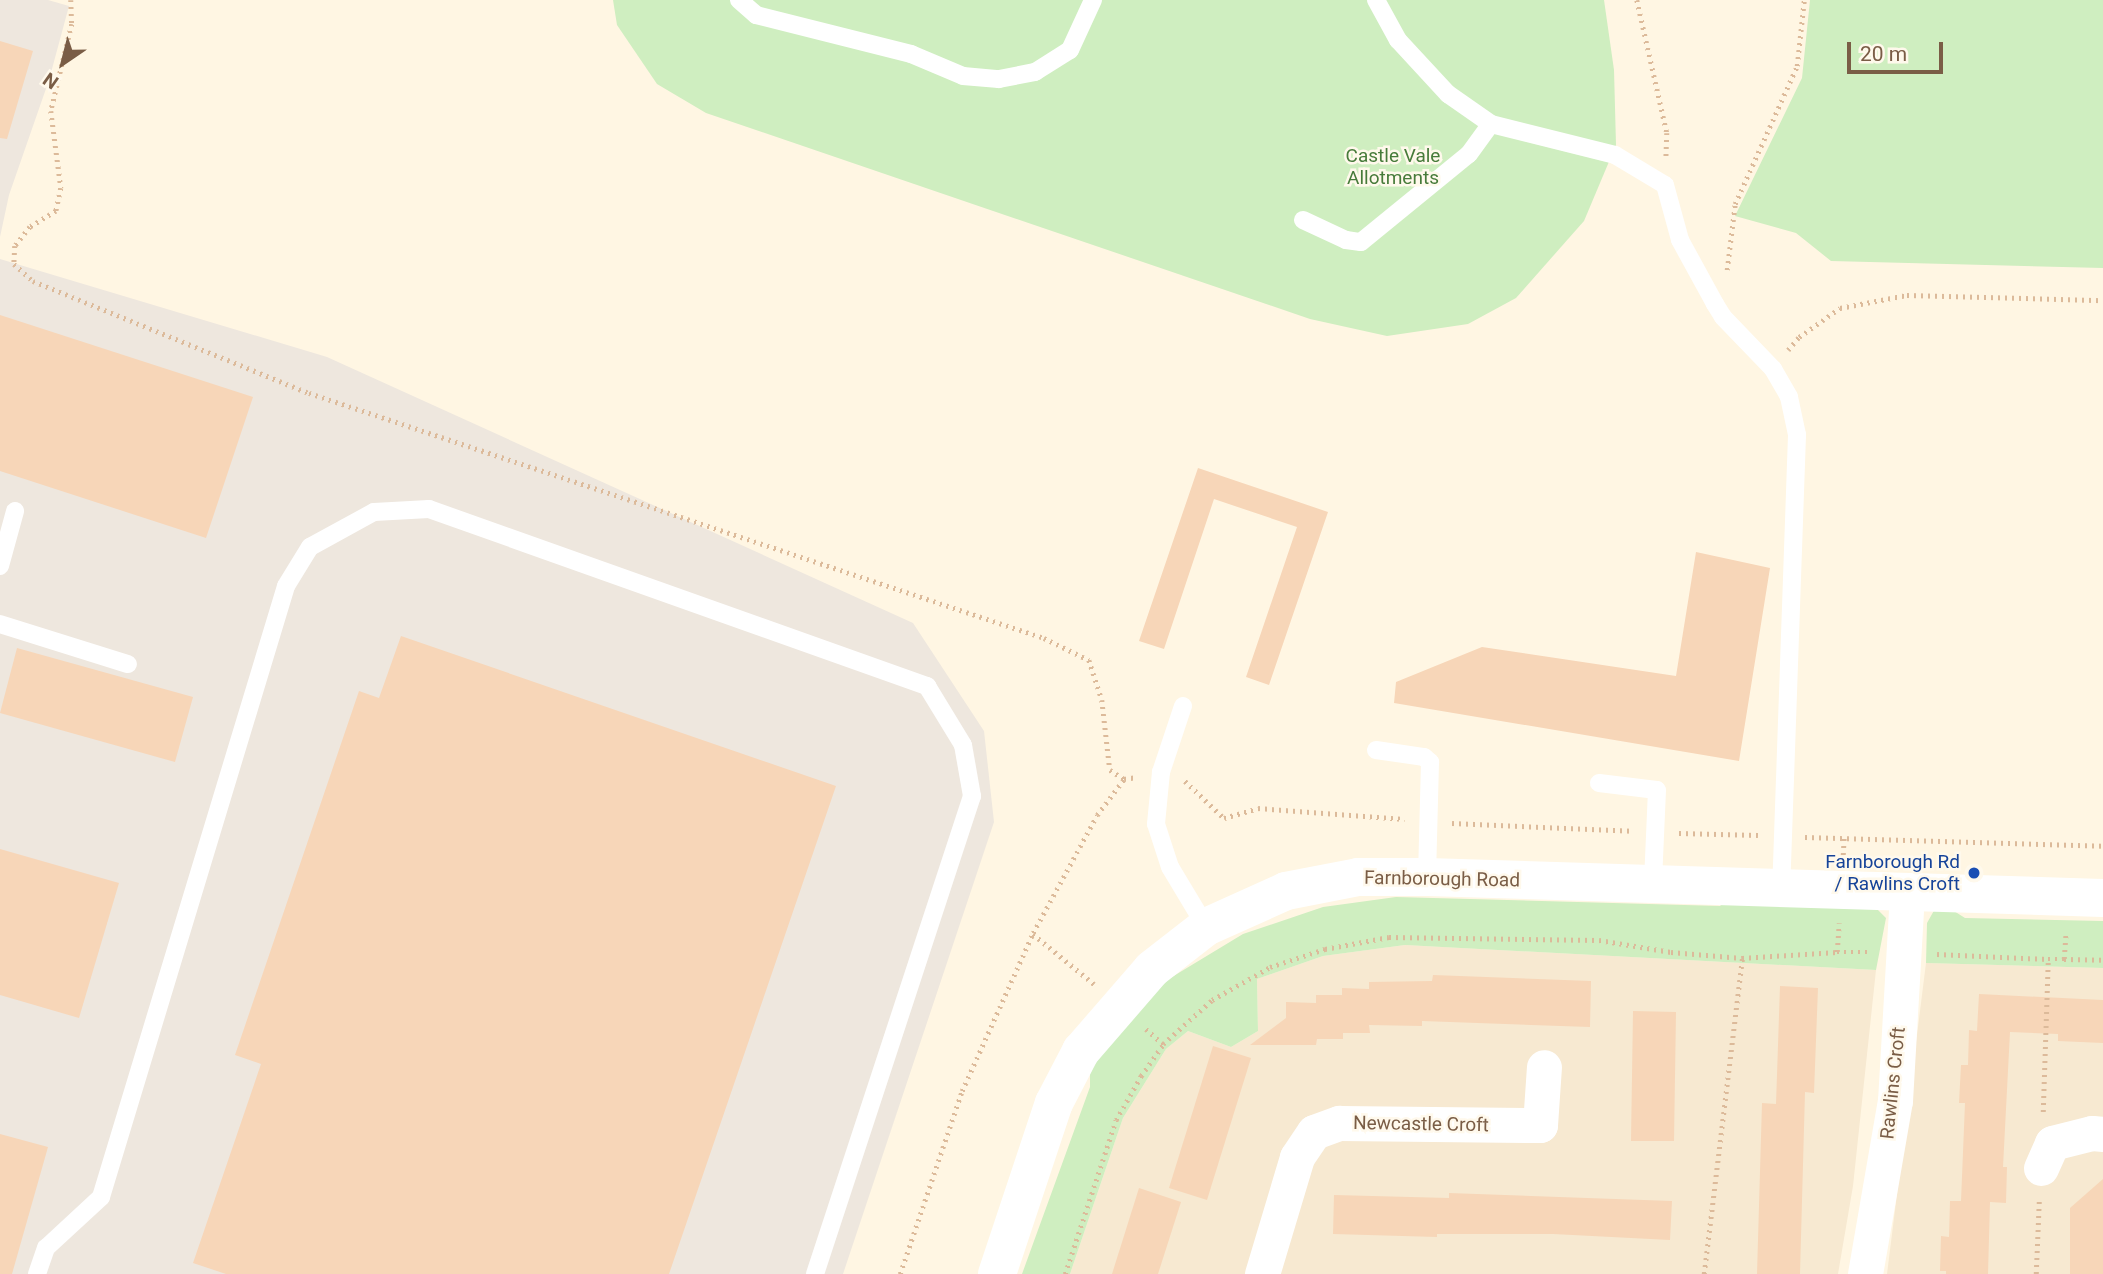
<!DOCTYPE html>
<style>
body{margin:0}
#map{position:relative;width:2103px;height:1274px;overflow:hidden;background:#fff6e3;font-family:Roboto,sans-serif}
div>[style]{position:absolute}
.residential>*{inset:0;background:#f7e9d1}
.industrial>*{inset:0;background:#eee7de}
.green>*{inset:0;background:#cfeec0}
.building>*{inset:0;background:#f7d6b8}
.path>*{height:4.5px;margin-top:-2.25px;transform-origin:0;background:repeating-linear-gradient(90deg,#dcba9a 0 2px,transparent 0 7px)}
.service>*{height:18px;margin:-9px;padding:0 9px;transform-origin:9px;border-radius:9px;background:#fff}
.minor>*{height:35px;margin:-17.5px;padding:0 17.5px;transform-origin:17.5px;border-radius:17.5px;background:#fff}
.tertiary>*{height:38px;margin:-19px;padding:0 19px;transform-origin:19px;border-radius:19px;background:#fff}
.dots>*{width:19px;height:19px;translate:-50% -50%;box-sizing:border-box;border:4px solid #fff9ec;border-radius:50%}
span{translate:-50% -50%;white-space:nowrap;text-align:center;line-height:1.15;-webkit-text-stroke:5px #fff9ec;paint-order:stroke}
.park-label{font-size:19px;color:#477b3a}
.transit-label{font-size:19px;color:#164399}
.right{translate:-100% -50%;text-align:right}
.street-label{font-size:19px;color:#7a5d46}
.north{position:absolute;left:28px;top:28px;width:70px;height:70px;-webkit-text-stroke:5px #fff9ec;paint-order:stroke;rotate:215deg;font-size:19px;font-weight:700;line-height:28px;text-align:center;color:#7a5d46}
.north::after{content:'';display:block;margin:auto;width:24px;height:32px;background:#7a5d46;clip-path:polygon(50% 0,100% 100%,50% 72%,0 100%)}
.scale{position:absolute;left:1847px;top:42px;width:96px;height:32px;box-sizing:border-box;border:4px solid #7a5d46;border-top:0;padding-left:9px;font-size:21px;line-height:24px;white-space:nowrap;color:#7a5d46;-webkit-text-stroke:5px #fff9ec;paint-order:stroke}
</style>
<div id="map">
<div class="residential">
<div style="clip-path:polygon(1405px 945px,1876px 970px,1853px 1186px,1838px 1274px,1070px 1274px,1123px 1118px,1166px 1049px,1188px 1031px,1231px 1047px,1258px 1031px,1257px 979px,1323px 956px)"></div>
<div style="clip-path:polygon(1926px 963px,2103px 968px,2103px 1274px,1887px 1274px)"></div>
</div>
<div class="industrial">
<div style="clip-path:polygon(0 0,48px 0,69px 6px,49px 80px,9px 195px,0 237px)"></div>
<div style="clip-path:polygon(0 259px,327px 357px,913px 623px,984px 731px,994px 822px,843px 1274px,0 1274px)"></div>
</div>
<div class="green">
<div style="clip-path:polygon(613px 0,1604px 0,1614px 70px,1616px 145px,1584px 221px,1516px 298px,1468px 324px,1387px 336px,1310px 319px,706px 113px,657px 84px,617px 25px)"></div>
<div style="clip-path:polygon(1810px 0,2103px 0,2103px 268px,1831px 261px,1796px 233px,1735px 216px,1802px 78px)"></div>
<div style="clip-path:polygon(1396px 897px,1720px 906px,1729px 897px,1871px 903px,1886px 918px,1876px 970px,1405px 945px,1323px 956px,1257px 979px,1258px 1031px,1231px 1047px,1188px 1031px,1166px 1049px,1123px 1118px,1070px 1274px,1022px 1274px,1090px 1087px,1090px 1066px,1167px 980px,1243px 934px,1323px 907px)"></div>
<div style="clip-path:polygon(1946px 906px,1965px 918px,2103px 921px,2103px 968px,1926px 963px,1927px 923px,1936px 907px)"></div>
</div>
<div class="building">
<div style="clip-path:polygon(0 41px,33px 51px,7px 139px,0 138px)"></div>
<div style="clip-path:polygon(0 315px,253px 397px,206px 538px,0 471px)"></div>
<div style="clip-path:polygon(1198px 468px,1328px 512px,1269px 685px,1246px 677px,1297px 527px,1214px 499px,1164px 649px,1139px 641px)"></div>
<div style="clip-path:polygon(1696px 552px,1770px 568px,1739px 761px,1394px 703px,1396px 682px,1482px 647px,1676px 676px)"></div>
<div style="clip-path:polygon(401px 636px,836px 786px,669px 1274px,226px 1274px,193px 1263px,261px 1064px,235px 1055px,359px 691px,379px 698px)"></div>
<div style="clip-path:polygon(17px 648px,193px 697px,175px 762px,0 713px)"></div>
<div style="clip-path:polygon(0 849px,119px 883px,79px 1018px,0 995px)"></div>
<div style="clip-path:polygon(1433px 975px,1591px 981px,1590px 1027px,1422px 1021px,1422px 1026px,1369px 1025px,1370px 1033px,1343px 1033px,1343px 1039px,1317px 1039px,1316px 1045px,1250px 1045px,1286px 1018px,1286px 1002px,1316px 1003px,1316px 995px,1342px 995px,1342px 988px,1369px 989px,1369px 982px,1432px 981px)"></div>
<div style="clip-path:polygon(1780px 986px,1818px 988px,1814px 1093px,1805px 1092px,1800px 1274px,1757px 1274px,1762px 1103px,1776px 1104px)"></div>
<div style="clip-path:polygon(1979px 994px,2103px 1000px,2103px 1043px,2058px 1041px,2058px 1034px,2010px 1032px,2003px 1167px,2007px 1167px,2006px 1203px,1990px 1202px,1988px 1274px,1946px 1274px,1946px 1271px,1940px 1271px,1941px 1236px,1949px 1237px,1950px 1201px,1961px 1201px,1965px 1103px,1959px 1103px,1961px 1065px,1968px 1065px,1969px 1030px,1977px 1031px)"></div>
<div style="clip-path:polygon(1633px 1011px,1676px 1012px,1674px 1141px,1631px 1141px)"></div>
<div style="clip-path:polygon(1213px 1046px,1251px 1058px,1207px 1200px,1169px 1188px)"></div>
<div style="clip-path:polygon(0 1134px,48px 1147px,12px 1274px,0 1274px)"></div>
<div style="clip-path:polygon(2103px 1179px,2103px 1274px,2070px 1274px,2070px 1208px)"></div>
<div style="clip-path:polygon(1139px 1188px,1181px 1202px,1158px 1274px,1112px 1274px)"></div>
<div style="clip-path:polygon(1449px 1193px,1672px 1201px,1670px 1240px,1553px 1234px,1437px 1234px,1437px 1237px,1333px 1234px,1334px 1195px,1449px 1198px)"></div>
</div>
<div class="path">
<div style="left:71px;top:0;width:24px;rotate:88deg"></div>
<div style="left:72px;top:24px;width:89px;rotate:103.6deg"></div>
<div style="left:51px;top:111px;width:78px;rotate:82.6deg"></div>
<div style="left:61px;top:188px;width:24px;rotate:102deg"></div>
<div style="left:56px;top:211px;width:31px;rotate:148deg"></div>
<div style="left:30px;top:227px;width:24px;rotate:128deg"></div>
<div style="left:15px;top:246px;width:18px;rotate:93deg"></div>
<div style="left:14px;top:264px;width:25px;rotate:42deg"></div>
<div style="left:33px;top:281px;width:298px;rotate:22.1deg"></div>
<div style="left:309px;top:393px;width:775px;rotate:18.43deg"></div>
<div style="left:1044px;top:638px;width:50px;rotate:26.1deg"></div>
<div style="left:1089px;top:660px;width:42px;rotate:72deg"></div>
<div style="left:1102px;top:700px;width:70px;rotate:83.5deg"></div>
<div style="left:1110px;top:770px;width:17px;rotate:33deg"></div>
<div style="left:1637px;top:0;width:136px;rotate:77.3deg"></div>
<div style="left:1667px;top:133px;width:23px;rotate:92deg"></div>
<div style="left:1727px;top:270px;width:66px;rotate:-83.1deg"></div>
<div style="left:1735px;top:204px;width:151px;rotate:-65.8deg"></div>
<div style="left:1797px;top:66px;width:66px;rotate:-83.9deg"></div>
<div style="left:1788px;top:350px;width:17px;rotate:-50deg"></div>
<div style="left:1799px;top:337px;width:50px;rotate:-35.3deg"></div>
<div style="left:1840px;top:308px;width:68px;rotate:-11deg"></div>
<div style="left:1907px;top:295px;width:196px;rotate:1.5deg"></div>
<div style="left:1185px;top:781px;width:54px;rotate:43.5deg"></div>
<div style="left:1224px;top:818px;width:35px;rotate:-16deg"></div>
<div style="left:1258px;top:808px;width:147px;rotate:4.3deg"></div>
<div style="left:1452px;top:823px;width:180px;rotate:2.5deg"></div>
<div style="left:1679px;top:833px;width:79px;rotate:1.5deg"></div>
<div style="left:1805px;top:837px;width:298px;rotate:1.7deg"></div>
<div style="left:1843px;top:855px;width:17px;rotate:-87deg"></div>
<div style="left:1033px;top:934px;width:79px;rotate:39.3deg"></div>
<div style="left:1837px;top:952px;width:32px"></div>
<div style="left:1937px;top:954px;width:111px;rotate:2.6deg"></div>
<div style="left:2064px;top:959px;width:39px;rotate:1deg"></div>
<div style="left:1146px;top:1029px;width:23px;rotate:41deg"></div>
<div style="left:2043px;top:1112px;width:153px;rotate:-88.1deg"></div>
<div style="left:2048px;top:959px;width:16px"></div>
<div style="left:2064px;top:959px;width:28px;rotate:-86deg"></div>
<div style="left:900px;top:1274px;width:193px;rotate:-71.3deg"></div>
<div style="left:962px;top:1091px;width:173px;rotate:-65.8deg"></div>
<div style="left:1033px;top:933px;width:134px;rotate:-61.5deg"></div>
<div style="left:1097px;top:815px;width:45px;rotate:-53.1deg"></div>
<div style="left:1124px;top:779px;width:13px;rotate:-9deg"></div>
<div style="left:1065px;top:1274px;width:162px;rotate:-71.7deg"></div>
<div style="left:1116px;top:1120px;width:51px;rotate:-60.4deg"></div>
<div style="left:1141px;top:1076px;width:39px;rotate:-55deg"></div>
<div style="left:1163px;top:1044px;width:66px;rotate:-41.9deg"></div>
<div style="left:1212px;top:1000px;width:67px;rotate:-29.6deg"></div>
<div style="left:1270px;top:967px;width:58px;rotate:-18.1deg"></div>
<div style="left:1325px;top:949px;width:65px;rotate:-10.6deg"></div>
<div style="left:1389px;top:937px;width:210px;rotate:0.8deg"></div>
<div style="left:1599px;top:940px;width:73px;rotate:9.5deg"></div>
<div style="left:1671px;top:952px;width:71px;rotate:4.8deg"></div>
<div style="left:1704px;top:1274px;width:318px;rotate:-83.1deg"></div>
<div style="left:1742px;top:958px;width:95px;rotate:-3.6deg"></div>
<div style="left:1837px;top:952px;width:29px;rotate:-86deg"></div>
<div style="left:2036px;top:1274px;width:73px;rotate:-87.6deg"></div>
</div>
<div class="service">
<div style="left:739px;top:0;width:23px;rotate:41deg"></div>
<div style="left:756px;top:15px;width:160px;rotate:14.1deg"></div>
<div style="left:911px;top:54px;width:56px;rotate:22.9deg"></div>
<div style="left:963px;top:76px;width:36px;rotate:5deg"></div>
<div style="left:999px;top:79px;width:37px;rotate:-11deg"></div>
<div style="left:1035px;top:72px;width:41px;rotate:-32.2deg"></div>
<div style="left:1070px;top:50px;width:55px;rotate:-65.3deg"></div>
<div style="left:1376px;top:0;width:46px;rotate:61.2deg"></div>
<div style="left:1398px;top:40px;width:74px;rotate:47.2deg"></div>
<div style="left:1448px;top:94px;width:52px;rotate:34.9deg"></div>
<div style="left:1491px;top:124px;width:128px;rotate:14deg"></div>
<div style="left:1615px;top:155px;width:58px;rotate:31deg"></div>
<div style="left:1665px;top:185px;width:57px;rotate:74.7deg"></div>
<div style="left:1680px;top:240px;width:73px;rotate:61.3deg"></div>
<div style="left:1715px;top:304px;width:15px;rotate:58deg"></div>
<div style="left:1723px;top:317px;width:72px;rotate:46.1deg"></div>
<div style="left:1773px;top:369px;width:32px;rotate:60deg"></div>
<div style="left:1789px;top:397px;width:39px;rotate:78deg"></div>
<div style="left:1797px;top:435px;width:452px;rotate:92deg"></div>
<div style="left:1303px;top:220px;width:47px;rotate:24.9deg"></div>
<div style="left:1346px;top:240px;width:15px;rotate:8deg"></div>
<div style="left:1361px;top:242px;width:139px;rotate:-39.2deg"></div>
<div style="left:1469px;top:154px;width:37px;rotate:-54deg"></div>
<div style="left:0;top:566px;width:57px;rotate:-74.7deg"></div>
<div style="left:0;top:624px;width:134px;rotate:17.4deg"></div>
<div style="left:1183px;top:706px;width:70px;rotate:108.4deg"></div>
<div style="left:1161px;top:772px;width:52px;rotate:95.5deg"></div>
<div style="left:1156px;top:824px;width:45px;rotate:72deg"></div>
<div style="left:1170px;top:867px;width:70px;rotate:59deg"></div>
<div style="left:1376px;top:750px;width:49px;rotate:8.3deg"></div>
<div style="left:1424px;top:757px;width:8px;rotate:40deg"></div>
<div style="left:1430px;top:762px;width:115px;rotate:91.5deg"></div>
<div style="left:1599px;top:783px;width:58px;rotate:6.9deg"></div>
<div style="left:1657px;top:790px;width:93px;rotate:92.5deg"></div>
<div style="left:37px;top:1274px;width:28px;rotate:-71deg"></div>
<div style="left:46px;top:1248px;width:75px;rotate:-42.8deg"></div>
<div style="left:101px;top:1197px;width:638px;rotate:-73.15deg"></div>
<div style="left:286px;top:586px;width:46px;rotate:-58.4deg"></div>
<div style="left:310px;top:547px;width:73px;rotate:-28.7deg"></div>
<div style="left:374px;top:512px;width:55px;rotate:-3.1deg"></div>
<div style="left:429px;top:509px;width:529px;rotate:19.57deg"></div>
<div style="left:927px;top:686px;width:69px;rotate:58.6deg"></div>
<div style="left:963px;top:745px;width:52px;rotate:80deg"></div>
<div style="left:972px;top:796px;width:503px;rotate:108.18deg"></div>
</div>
<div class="minor">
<div style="left:2041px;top:1168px;width:27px;rotate:-66deg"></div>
<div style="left:2052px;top:1143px;width:41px;rotate:-14deg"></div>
<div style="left:2092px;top:1133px;width:11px;rotate:5deg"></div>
<div style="left:1262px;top:1274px;width:122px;rotate:-73.3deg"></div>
<div style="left:1297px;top:1157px;width:30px;rotate:-56deg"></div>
<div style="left:1314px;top:1132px;width:27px;rotate:-20deg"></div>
<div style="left:1339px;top:1123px;width:201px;rotate:0.6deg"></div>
<div style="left:1540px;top:1125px;width:58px;rotate:-86.1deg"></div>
<div style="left:1865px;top:1274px;width:176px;rotate:-80.2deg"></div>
<div style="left:1895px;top:1101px;width:210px;rotate:-86.7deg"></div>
</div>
<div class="tertiary">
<div style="left:997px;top:1274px;width:180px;rotate:-71.6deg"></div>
<div style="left:1054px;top:1103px;width:59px;rotate:-62.6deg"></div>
<div style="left:1081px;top:1051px;width:108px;rotate:-49.1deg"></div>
<div style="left:1152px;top:969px;width:68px;rotate:-37.9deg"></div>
<div style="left:1206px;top:927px;width:88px;rotate:-24.2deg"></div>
<div style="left:1286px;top:891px;width:73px;rotate:-11deg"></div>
<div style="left:1358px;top:877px;width:69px"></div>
<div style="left:1427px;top:877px;width:676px;rotate:1.78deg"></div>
</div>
<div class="dots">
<div style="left:1974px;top:873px;background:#1a4fb4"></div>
</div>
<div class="park-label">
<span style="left:1393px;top:167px">Castle Vale<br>Allotments</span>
</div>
<div class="transit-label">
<span class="right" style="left:1960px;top:873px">Farnborough Rd<br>/ Rawlins Croft</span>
</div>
<div class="street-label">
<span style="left:1442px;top:879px;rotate:1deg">Farnborough Road</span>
<span style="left:1893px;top:1083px;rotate:-84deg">Rawlins Croft</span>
<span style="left:1421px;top:1124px;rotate:1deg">Newcastle Croft</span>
</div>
<div class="north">N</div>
<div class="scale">20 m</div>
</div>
